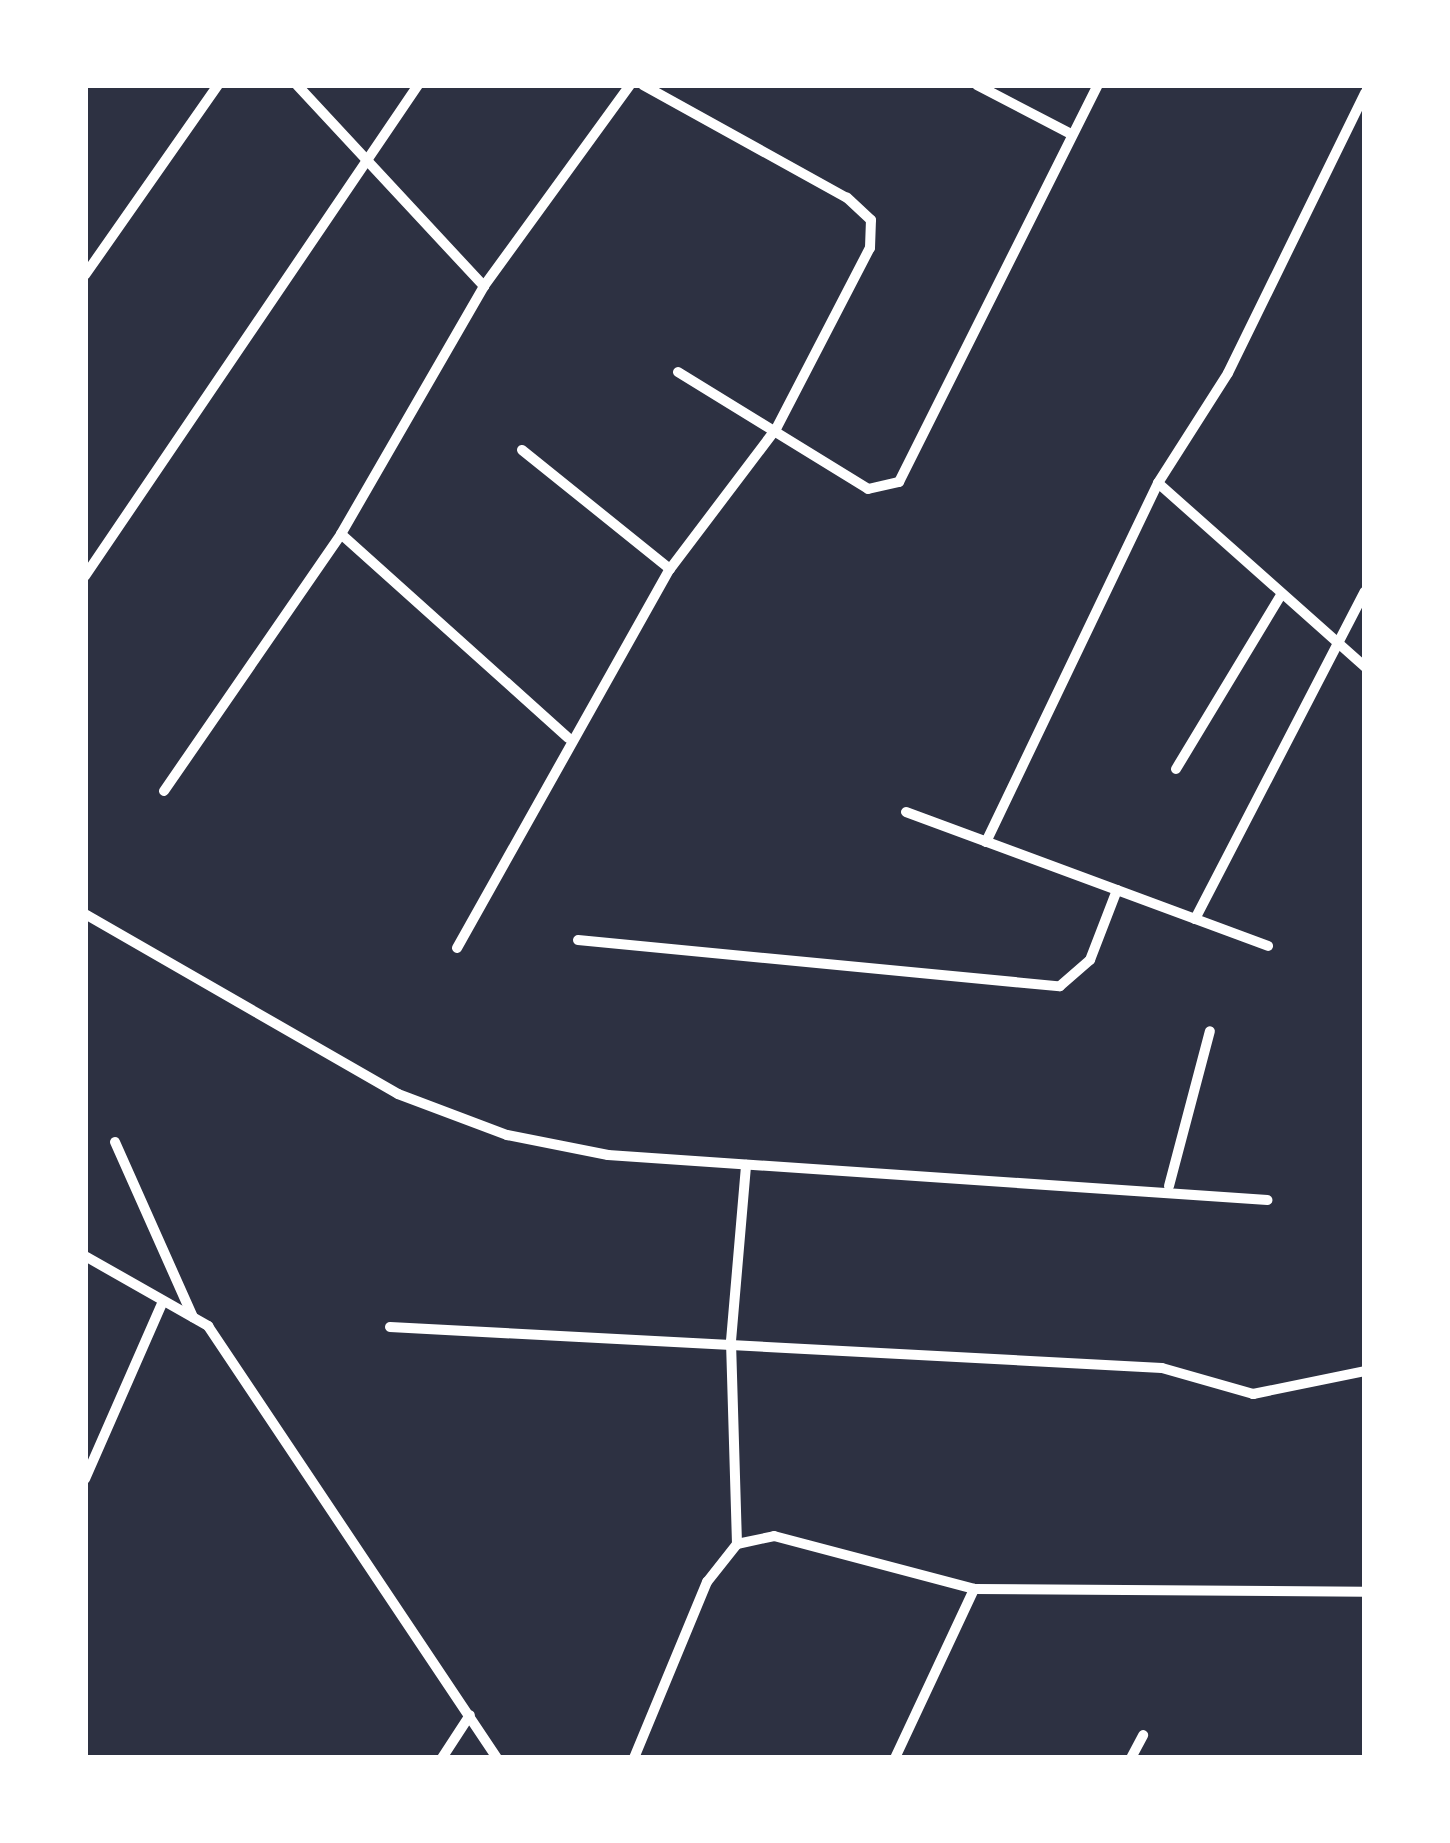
<!DOCTYPE html>
<style>
body{margin:0}
#map{position:relative;width:1450px;height:1843px;overflow:hidden;background:#2d3142;font-family:Mulish,sans-serif}
div>[style]{position:absolute}
.minor>*{height:10px;margin:-5px;padding:0 5px;transform-origin:5px;border-radius:5px;background:#fff}
span{translate:-50% -50%;white-space:nowrap;text-align:center;line-height:1.15;-webkit-text-stroke:8px #fff;paint-order:stroke}
.frame{position:absolute;inset:0;border:88px solid #fff;pointer-events:none}
</style>
<div id="map">
<div class="minor">
<div style="left:297px;top:85px;width:275px;rotate:47.1deg"></div>
<div style="left:977px;top:85px;width:106px;rotate:27.5deg"></div>
<div style="left:85px;top:275px;width:232px;rotate:-55deg"></div>
<div style="left:678px;top:372px;width:223px;rotate:31.6deg"></div>
<div style="left:868px;top:489px;width:32px;rotate:-13deg"></div>
<div style="left:899px;top:482px;width:444px;rotate:-63.4deg"></div>
<div style="left:522px;top:450px;width:190px;rotate:38.8deg"></div>
<div style="left:1158px;top:483px;width:277px;rotate:41.6deg"></div>
<div style="left:341px;top:534px;width:305px;rotate:41.9deg"></div>
<div style="left:85px;top:576px;width:593px;rotate:-55.85deg"></div>
<div style="left:1176px;top:769px;width:205px;rotate:-58.9deg"></div>
<div style="left:164px;top:791px;width:312px;rotate:-55.4deg"></div>
<div style="left:341px;top:534px;width:286px;rotate:-60deg"></div>
<div style="left:484px;top:286px;width:248px;rotate:-54deg"></div>
<div style="left:906px;top:812px;width:386px;rotate:20.3deg"></div>
<div style="left:986px;top:842px;width:398px;rotate:-64.4deg"></div>
<div style="left:1158px;top:483px;width:130px;rotate:-57.5deg"></div>
<div style="left:1228px;top:373px;width:312px;rotate:-63.9deg"></div>
<div style="left:85px;top:914px;width:361px;rotate:29.9deg"></div>
<div style="left:398px;top:1094px;width:116px;rotate:20.6deg"></div>
<div style="left:507px;top:1135px;width:103px;rotate:11.2deg"></div>
<div style="left:608px;top:1155px;width:661px;rotate:3.91deg"></div>
<div style="left:1195px;top:919px;width:369px;rotate:-62.6deg"></div>
<div style="left:578px;top:940px;width:484px;rotate:5.5deg"></div>
<div style="left:1060px;top:986px;width:40px;rotate:-41deg"></div>
<div style="left:1090px;top:960px;width:75px;rotate:-68.9deg"></div>
<div style="left:457px;top:948px;width:435px;rotate:-60.7deg"></div>
<div style="left:670px;top:569px;width:176px;rotate:-52.9deg"></div>
<div style="left:776px;top:429px;width:204px;rotate:-62.6deg"></div>
<div style="left:870px;top:248px;width:28px;rotate:-88deg"></div>
<div style="left:871px;top:220px;width:33px;rotate:-137deg"></div>
<div style="left:847px;top:198px;width:233px;rotate:-151deg"></div>
<div style="left:115px;top:1142px;width:192px;rotate:66deg"></div>
<div style="left:1169px;top:1186px;width:160px;rotate:-75.2deg"></div>
<div style="left:85px;top:1256px;width:142px;rotate:29.6deg"></div>
<div style="left:208px;top:1326px;width:520px;rotate:56.22deg"></div>
<div style="left:390px;top:1327px;width:773px;rotate:3.04deg"></div>
<div style="left:1162px;top:1368px;width:95px;rotate:15.9deg"></div>
<div style="left:1253px;top:1394px;width:114px;rotate:-11.6deg"></div>
<div style="left:85px;top:1479px;width:194px;rotate:-66.3deg"></div>
<div style="left:737px;top:1544px;width:203px;rotate:-91.7deg"></div>
<div style="left:731px;top:1341px;width:177px;rotate:-85.1deg"></div>
<div style="left:442px;top:1758px;width:51px;rotate:-56.9deg"></div>
<div style="left:634px;top:1758px;width:191px;rotate:-67.5deg"></div>
<div style="left:707px;top:1582px;width:48px;rotate:-51.7deg"></div>
<div style="left:737px;top:1544px;width:38px;rotate:-12deg"></div>
<div style="left:774px;top:1536px;width:207px;rotate:14.8deg"></div>
<div style="left:974px;top:1589px;width:391px;rotate:0.4deg"></div>
<div style="left:895px;top:1758px;width:187px;rotate:-64.9deg"></div>
<div style="left:1131px;top:1758px;width:26px;rotate:-62deg"></div>
</div>
<div class="frame"></div>
</div>
